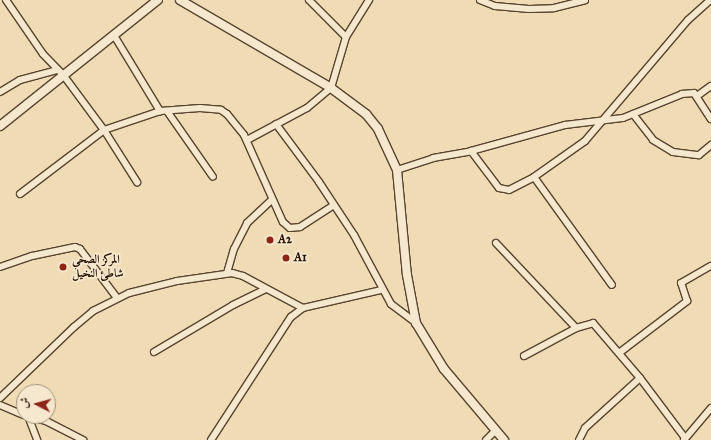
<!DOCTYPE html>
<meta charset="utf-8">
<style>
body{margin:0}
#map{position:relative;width:711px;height:440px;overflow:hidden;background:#efdcb5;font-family:"IM FELL Great Primer",Amiri,serif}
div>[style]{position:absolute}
.roads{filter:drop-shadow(1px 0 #58442e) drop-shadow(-1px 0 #58442e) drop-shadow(0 1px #58442e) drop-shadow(0 -1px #58442e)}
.minor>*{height:6px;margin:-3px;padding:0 3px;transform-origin:3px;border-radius:3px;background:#f5e8cf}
.tertiary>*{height:8px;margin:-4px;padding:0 4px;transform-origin:4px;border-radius:4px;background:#f5e8cf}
.dots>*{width:11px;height:11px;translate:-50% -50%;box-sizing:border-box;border:2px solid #f5e8cf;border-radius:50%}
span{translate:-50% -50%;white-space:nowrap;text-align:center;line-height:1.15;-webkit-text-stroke:3.5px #f5e8cf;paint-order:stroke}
.poi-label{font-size:12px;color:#251201;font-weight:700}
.left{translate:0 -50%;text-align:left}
.north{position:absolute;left:16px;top:384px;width:40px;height:40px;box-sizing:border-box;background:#f5e8cf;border:1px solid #a2927d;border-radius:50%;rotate:276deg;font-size:11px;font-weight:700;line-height:16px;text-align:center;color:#251201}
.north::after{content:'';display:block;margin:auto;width:14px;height:18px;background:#8f2418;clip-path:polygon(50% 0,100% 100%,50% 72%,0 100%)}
</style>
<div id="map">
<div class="roads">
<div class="minor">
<div style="left:6px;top:0;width:65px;rotate:55.6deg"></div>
<div style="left:43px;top:54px;width:30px;rotate:46deg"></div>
<div style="left:64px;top:76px;width:67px;rotate:53.5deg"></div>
<div style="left:104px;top:130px;width:62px;rotate:57.6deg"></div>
<div style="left:309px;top:0;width:52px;rotate:45deg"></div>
<div style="left:480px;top:0;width:16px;rotate:22deg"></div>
<div style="left:495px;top:6px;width:34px;rotate:5deg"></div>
<div style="left:529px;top:9px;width:25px;rotate:-2deg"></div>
<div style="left:554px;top:8px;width:32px;rotate:-14deg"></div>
<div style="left:115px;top:37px;width:87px;rotate:58.7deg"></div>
<div style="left:0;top:92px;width:23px;rotate:-31deg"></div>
<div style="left:20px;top:80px;width:39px;rotate:-15deg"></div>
<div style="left:697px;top:96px;width:17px;rotate:-36deg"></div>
<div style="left:167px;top:111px;width:80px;rotate:55.1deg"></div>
<div style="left:633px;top:114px;width:33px;rotate:52deg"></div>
<div style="left:653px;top:140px;width:23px;rotate:31deg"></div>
<div style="left:673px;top:152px;width:26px;rotate:7deg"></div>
<div style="left:699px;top:155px;width:16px;rotate:-40deg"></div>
<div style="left:276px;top:124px;width:72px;rotate:53.4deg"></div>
<div style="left:319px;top:182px;width:64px;rotate:56.6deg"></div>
<div style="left:354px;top:235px;width:78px;rotate:61.8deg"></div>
<div style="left:391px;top:304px;width:31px;rotate:37deg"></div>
<div style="left:247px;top:140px;width:68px;rotate:-28.1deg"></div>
<div style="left:307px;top:108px;width:31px;rotate:-40deg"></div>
<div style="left:331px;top:88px;width:53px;rotate:-73.6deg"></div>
<div style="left:346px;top:37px;width:44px;rotate:-58.1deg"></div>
<div style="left:471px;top:151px;width:46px;rotate:52.9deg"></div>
<div style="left:499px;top:188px;width:10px;rotate:11deg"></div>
<div style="left:509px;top:190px;width:28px;rotate:-27deg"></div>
<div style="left:534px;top:177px;width:62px;rotate:-35.2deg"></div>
<div style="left:585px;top:141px;width:159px;rotate:-49.6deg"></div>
<div style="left:688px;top:20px;width:30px;rotate:-42deg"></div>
<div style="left:397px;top:170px;width:38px;rotate:-18deg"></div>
<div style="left:433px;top:158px;width:39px;rotate:-10deg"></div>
<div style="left:471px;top:151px;width:98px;rotate:-15.5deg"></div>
<div style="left:565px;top:125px;width:58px;rotate:-6.9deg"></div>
<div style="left:623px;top:118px;width:64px;rotate:-22.1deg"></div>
<div style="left:682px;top:94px;width:12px;rotate:-5deg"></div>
<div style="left:694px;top:93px;width:31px;rotate:57deg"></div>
<div style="left:534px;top:177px;width:133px;rotate:54.2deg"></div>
<div style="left:20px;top:194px;width:106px;rotate:-37.3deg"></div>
<div style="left:104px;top:130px;width:59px;rotate:-18.7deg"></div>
<div style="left:160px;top:111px;width:40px;rotate:-4.3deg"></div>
<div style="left:200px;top:108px;width:21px;rotate:5deg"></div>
<div style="left:221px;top:110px;width:7px;rotate:34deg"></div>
<div style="left:227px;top:114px;width:27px;rotate:51deg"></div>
<div style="left:244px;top:135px;width:95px;rotate:65.9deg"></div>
<div style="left:283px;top:222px;width:9px;rotate:41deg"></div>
<div style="left:290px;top:228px;width:10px;rotate:-6deg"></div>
<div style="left:300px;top:227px;width:40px;rotate:-32.9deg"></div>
<div style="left:496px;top:243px;width:117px;rotate:46.7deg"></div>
<div style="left:0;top:267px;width:34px;rotate:-19deg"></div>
<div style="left:32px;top:256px;width:44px;rotate:-11.8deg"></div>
<div style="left:75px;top:247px;width:5px;rotate:22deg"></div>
<div style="left:80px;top:249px;width:61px;rotate:52.9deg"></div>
<div style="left:227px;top:273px;width:25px;rotate:-74deg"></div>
<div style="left:234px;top:249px;width:29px;rotate:-63deg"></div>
<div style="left:247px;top:223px;width:34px;rotate:-43deg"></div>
<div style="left:154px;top:352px;width:92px;rotate:-30.7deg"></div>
<div style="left:233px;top:305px;width:37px;rotate:-26deg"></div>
<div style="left:619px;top:353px;width:86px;rotate:-37.4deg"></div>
<div style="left:687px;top:301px;width:19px;rotate:-108deg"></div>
<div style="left:681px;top:283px;width:34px;rotate:-30deg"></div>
<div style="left:524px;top:356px;width:59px;rotate:-28.3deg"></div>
<div style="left:576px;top:328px;width:18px;rotate:-16deg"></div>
<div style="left:593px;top:323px;width:72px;rotate:49.5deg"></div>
<div style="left:640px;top:378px;width:75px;rotate:53.1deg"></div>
<div style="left:0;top:398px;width:103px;rotate:-43.8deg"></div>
<div style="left:74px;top:327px;width:25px;rotate:-40deg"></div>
<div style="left:93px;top:311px;width:40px;rotate:-26.6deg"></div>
<div style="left:129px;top:293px;width:49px;rotate:-14deg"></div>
<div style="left:177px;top:281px;width:56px;rotate:-8.3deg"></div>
<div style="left:232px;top:273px;width:11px;rotate:15deg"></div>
<div style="left:243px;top:276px;width:68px;rotate:28.1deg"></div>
<div style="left:0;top:405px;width:26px;rotate:23deg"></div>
<div style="left:27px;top:416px;width:20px;rotate:15deg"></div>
<div style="left:46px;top:421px;width:42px;rotate:27.2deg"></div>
<div style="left:28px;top:416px;width:26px;rotate:69deg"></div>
<div style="left:211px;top:440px;width:147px;rotate:-57deg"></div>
<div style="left:291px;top:317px;width:15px;rotate:-37deg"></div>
<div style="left:303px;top:308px;width:80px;rotate:-13deg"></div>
<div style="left:486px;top:440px;width:13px;rotate:-45deg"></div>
<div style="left:579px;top:440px;width:13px;rotate:-63deg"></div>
<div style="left:585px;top:428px;width:74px;rotate:-42.3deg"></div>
<div style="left:684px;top:440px;width:42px;rotate:-49.8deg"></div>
</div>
<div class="tertiary">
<div style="left:180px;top:0;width:175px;rotate:30.2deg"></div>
<div style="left:331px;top:88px;width:44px;rotate:36.6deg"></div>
<div style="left:366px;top:114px;width:19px;rotate:51deg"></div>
<div style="left:378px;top:129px;width:45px;rotate:65.1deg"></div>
<div style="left:397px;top:170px;width:105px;rotate:84.6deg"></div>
<div style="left:407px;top:275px;width:49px;rotate:79.4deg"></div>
<div style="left:416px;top:323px;width:54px;rotate:58.7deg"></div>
<div style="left:444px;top:369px;width:93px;rotate:49.8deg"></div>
<div style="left:0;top:126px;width:202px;rotate:-38.6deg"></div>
</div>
</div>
<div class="dots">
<div style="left:270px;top:240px;background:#8f2418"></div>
<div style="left:286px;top:258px;background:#8f2418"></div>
<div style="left:63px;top:267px;background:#8f2418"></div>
</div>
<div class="poi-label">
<span class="left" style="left:278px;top:240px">A2</span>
<span class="left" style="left:294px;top:258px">A1</span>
<span class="left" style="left:72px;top:267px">المركز الصحي<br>شاطئ النخيل</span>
</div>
<div class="north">ش</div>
</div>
